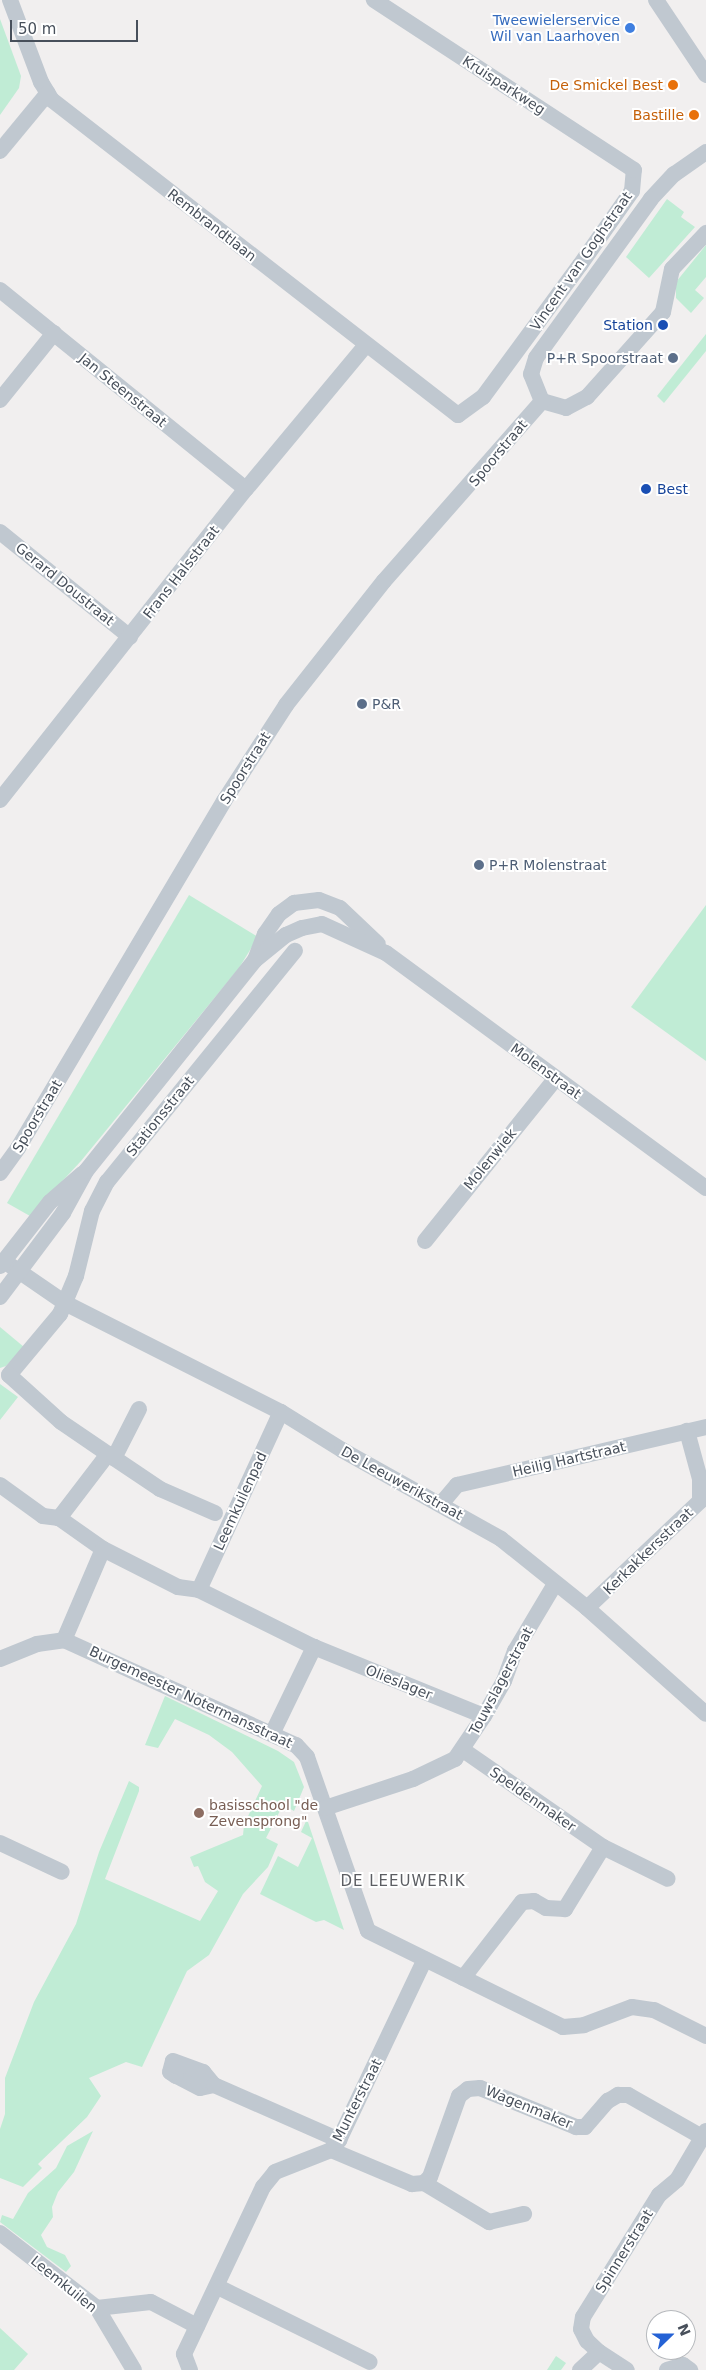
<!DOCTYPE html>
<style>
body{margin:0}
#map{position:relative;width:706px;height:2370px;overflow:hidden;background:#f1efef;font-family:"DejaVu Sans",sans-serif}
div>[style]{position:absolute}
.green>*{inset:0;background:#c0ecd5}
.minor>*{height:16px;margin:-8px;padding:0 8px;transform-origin:8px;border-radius:8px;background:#c0c8d0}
.dots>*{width:14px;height:14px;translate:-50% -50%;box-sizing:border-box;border:2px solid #fff;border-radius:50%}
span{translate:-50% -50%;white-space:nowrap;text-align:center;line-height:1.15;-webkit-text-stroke:4px #fff;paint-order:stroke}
.shop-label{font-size:14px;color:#366cbe}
.right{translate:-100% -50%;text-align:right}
.street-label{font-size:14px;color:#48505b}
.food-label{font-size:14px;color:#c56008}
.transit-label{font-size:14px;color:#164399}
.left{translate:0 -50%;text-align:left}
.service-label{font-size:14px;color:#4e5e75}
.education-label{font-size:14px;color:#785e54}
.neighbourhood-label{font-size:15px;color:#5c5e63;letter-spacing:1px}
.north{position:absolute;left:646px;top:2310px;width:50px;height:50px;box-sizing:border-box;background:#fff;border:1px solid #b6b9bd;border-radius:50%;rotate:68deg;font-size:14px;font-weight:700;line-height:20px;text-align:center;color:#48505b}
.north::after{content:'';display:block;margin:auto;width:18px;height:22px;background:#2562d5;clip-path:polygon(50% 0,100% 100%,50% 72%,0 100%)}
.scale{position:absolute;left:10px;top:20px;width:128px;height:22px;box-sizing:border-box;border:2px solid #48505b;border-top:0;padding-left:6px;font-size:15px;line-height:18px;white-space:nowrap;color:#48505b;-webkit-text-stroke:4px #fff;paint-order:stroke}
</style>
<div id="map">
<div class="green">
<div style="clip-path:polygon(0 19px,21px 76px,19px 88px,0 115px)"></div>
<div style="clip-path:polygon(667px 199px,684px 212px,681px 217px,695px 227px,649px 278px,626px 257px)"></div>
<div style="clip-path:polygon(706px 245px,706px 277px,695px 290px,704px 298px,691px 313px,676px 298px,676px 282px)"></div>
<div style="clip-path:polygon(706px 334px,706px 351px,664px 403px,657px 396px)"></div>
<div style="clip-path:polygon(189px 895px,258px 937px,239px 968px,81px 1161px,30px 1216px,7px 1203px)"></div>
<div style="clip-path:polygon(706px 905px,706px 1061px,631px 1007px)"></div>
<div style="clip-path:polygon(0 1327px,24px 1347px,6px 1366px,0 1368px)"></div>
<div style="clip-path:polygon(0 1384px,18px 1397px,0 1420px)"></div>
<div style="clip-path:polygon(165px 1696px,278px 1751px,294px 1762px,304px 1787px,294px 1811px,283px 1805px,266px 1838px,278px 1844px,268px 1867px,243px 1894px,209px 1955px,187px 1971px,142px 2067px,126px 2062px,89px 2078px,101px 2096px,87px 2117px,38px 2164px,42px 2168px,23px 2187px,0 2178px,0 2129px,5px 2114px,5px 2078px,34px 2002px,76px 1924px,99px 1852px,129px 1781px,139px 1787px,139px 1791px,105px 1879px,200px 1921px,218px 1891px,205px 1882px,198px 1866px,194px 1867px,190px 1857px,243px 1835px,244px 1825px,262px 1786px,232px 1752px,209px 1735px,175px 1719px,158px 1748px,145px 1745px)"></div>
<div style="clip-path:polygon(307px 1819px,344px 1930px,324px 1920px,316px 1922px,260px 1894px,278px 1856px,298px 1867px,312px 1838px,301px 1832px)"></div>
<div style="clip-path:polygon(93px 2131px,74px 2172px,58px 2192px,52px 2207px,53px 2217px,41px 2235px,47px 2247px,65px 2255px,71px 2266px,66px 2272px,0 2222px,2px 2215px,13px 2219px,28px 2193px,56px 2168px,67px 2146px)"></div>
<div style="clip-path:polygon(0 2328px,28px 2354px,14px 2370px,0 2370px)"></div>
<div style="clip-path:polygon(556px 2356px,566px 2363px,561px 2370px,547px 2370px)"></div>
</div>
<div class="minor">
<div style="left:10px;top:0;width:88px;rotate:69.3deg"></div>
<div style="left:41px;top:82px;width:21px;rotate:59deg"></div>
<div style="left:52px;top:100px;width:514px;rotate:37.81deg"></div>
<div style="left:458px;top:415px;width:31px;rotate:-36deg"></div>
<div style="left:483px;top:397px;width:164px;rotate:-53.7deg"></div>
<div style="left:580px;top:265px;width:90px;rotate:-54.9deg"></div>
<div style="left:632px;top:191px;width:21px;rotate:-85deg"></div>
<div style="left:634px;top:170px;width:311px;rotate:-146.8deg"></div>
<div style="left:656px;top:0;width:90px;rotate:56.3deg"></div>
<div style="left:0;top:151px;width:75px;rotate:-50.4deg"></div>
<div style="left:706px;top:152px;width:39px;rotate:145deg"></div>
<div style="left:674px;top:174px;width:34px;rotate:133deg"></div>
<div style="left:651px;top:199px;width:196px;rotate:125.9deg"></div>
<div style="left:536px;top:358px;width:17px;rotate:107deg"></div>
<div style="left:531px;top:374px;width:29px;rotate:68deg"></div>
<div style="left:542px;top:401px;width:25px;rotate:16deg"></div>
<div style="left:566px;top:408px;width:24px;rotate:-28deg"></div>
<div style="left:587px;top:397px;width:114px;rotate:-48.2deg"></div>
<div style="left:663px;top:312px;width:44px;rotate:-78.2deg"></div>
<div style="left:672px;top:269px;width:50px;rotate:-46.6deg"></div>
<div style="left:0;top:290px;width:316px;rotate:39deg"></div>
<div style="left:0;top:400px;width:86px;rotate:-51.1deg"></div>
<div style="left:0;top:532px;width:167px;rotate:38.9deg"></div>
<div style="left:0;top:800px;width:397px;rotate:-51.7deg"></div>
<div style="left:246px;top:489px;width:187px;rotate:-50.2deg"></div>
<div style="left:255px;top:960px;width:28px;rotate:-69deg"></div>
<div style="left:265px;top:934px;width:24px;rotate:-55deg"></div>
<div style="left:279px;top:914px;width:19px;rotate:-36deg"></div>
<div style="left:294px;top:903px;width:25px;rotate:-7deg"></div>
<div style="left:319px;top:900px;width:22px;rotate:21deg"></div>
<div style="left:340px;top:908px;width:52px;rotate:43.5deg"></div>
<div style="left:0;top:1173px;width:31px;rotate:-54deg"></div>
<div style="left:18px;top:1148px;width:404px;rotate:-59.3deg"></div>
<div style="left:224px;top:801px;width:114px;rotate:-57.1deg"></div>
<div style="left:286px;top:705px;width:158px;rotate:-51.7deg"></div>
<div style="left:384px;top:581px;width:240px;rotate:-48.7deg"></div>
<div style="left:425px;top:1241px;width:209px;rotate:-51.2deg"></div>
<div style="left:4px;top:1261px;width:74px;rotate:34.5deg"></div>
<div style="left:65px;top:1303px;width:242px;rotate:26.8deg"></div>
<div style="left:281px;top:1412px;width:72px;rotate:31.9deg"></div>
<div style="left:342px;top:1450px;width:182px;rotate:29.2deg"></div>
<div style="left:501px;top:1539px;width:110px;rotate:38.7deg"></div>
<div style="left:587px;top:1608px;width:159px;rotate:41.7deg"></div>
<div style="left:0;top:1266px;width:81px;rotate:-52deg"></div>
<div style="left:50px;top:1202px;width:43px;rotate:-41.2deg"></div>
<div style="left:0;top:1297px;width:105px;rotate:-53.1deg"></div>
<div style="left:63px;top:1213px;width:48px;rotate:-61.3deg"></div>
<div style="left:86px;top:1171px;width:270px;rotate:-51.3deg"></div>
<div style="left:255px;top:960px;width:40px;rotate:-39deg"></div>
<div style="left:286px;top:935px;width:17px;rotate:-24deg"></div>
<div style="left:302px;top:928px;width:20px;rotate:-11deg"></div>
<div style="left:322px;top:924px;width:70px;rotate:24.4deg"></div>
<div style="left:386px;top:953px;width:397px;rotate:36.3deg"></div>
<div style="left:9px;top:1375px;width:80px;rotate:-50.1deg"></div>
<div style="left:60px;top:1314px;width:41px;rotate:-67.2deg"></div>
<div style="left:76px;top:1276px;width:67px;rotate:-76.2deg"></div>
<div style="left:92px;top:1211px;width:33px;rotate:-63deg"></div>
<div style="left:107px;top:1182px;width:298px;rotate:-50.9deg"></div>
<div style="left:9px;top:1375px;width:70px;rotate:42.1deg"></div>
<div style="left:61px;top:1422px;width:57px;rotate:34.2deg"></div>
<div style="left:108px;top:1454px;width:81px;rotate:127.4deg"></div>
<div style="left:108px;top:1454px;width:63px;rotate:33.9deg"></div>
<div style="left:160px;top:1489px;width:60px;rotate:23.6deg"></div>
<div style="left:114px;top:1458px;width:55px;rotate:-63deg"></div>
<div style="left:0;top:1485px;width:53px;rotate:35.8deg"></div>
<div style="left:43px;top:1516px;width:16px;rotate:7deg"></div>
<div style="left:59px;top:1518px;width:54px;rotate:35.2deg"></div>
<div style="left:103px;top:1549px;width:84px;rotate:26.9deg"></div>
<div style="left:178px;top:1587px;width:21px;rotate:8deg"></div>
<div style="left:199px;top:1590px;width:128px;rotate:26.4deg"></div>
<div style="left:314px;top:1647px;width:183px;rotate:22.1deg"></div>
<div style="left:441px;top:1504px;width:25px;rotate:-50deg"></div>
<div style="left:457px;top:1485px;width:256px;rotate:-13.1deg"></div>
<div style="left:199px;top:1590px;width:196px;rotate:-65.3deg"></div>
<div style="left:587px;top:1608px;width:156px;rotate:-43.4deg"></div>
<div style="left:700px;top:1501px;width:22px;rotate:-90deg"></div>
<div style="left:700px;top:1479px;width:50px;rotate:-105.2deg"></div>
<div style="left:64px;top:1640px;width:99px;rotate:-66.8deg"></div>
<div style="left:0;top:1659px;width:40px;rotate:-22deg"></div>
<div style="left:37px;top:1644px;width:27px;rotate:-8deg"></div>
<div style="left:64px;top:1640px;width:255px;rotate:24.4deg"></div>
<div style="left:296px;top:1745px;width:16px;rotate:47deg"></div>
<div style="left:307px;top:1757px;width:184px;rotate:70.7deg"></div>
<div style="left:368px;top:1931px;width:217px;rotate:26.2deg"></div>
<div style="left:563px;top:2027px;width:21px;rotate:-5deg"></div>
<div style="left:584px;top:2025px;width:51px;rotate:-20.6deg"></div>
<div style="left:632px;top:2007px;width:22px;rotate:8deg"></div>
<div style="left:654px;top:2010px;width:58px;rotate:26.6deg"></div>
<div style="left:272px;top:1734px;width:97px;rotate:-64.2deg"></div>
<div style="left:463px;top:1750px;width:170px;rotate:34.7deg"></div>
<div style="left:603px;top:1847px;width:73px;rotate:121.5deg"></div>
<div style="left:565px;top:1909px;width:19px;rotate:-177deg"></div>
<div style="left:546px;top:1908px;width:14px;rotate:-150deg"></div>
<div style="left:534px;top:1901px;width:12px;rotate:175deg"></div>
<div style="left:522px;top:1902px;width:96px;rotate:127.8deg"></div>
<div style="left:325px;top:1808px;width:93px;rotate:-18.2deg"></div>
<div style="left:413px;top:1779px;width:47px;rotate:-25.5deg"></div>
<div style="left:455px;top:1759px;width:52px;rotate:-56deg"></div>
<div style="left:484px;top:1716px;width:40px;rotate:-60.3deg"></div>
<div style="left:504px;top:1681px;width:32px;rotate:-70deg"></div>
<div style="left:515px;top:1651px;width:78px;rotate:-59.2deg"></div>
<div style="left:0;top:1843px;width:68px;rotate:25.1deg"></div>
<div style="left:603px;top:1847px;width:72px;rotate:26.2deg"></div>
<div style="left:214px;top:2085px;width:14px;rotate:168deg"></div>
<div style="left:200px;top:2088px;width:27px;rotate:-153deg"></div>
<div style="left:176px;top:2076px;width:7px;rotate:-146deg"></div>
<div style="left:170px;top:2072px;width:11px;rotate:-75deg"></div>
<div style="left:173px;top:2061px;width:32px;rotate:20deg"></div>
<div style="left:203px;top:2072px;width:17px;rotate:50deg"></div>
<div style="left:214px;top:2085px;width:137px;rotate:23.7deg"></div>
<div style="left:331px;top:2150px;width:88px;rotate:22.8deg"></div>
<div style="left:412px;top:2184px;width:12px;rotate:-5deg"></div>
<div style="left:424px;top:2183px;width:8px;rotate:-45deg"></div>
<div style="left:430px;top:2177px;width:86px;rotate:-70.3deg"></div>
<div style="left:459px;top:2096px;width:11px;rotate:-38deg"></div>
<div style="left:468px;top:2089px;width:12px;rotate:-5deg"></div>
<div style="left:480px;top:2088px;width:104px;rotate:22.1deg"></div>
<div style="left:576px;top:2127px;width:9px"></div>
<div style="left:585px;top:2127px;width:35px;rotate:-49deg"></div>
<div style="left:608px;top:2101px;width:12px;rotate:-31deg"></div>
<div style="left:618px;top:2095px;width:10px"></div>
<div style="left:628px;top:2095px;width:85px;rotate:29.6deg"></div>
<div style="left:424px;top:2183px;width:76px;rotate:31deg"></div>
<div style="left:489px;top:2222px;width:36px;rotate:-13deg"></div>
<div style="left:0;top:2233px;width:123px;rotate:37.7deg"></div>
<div style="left:97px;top:2308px;width:72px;rotate:59.2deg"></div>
<div style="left:218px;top:2287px;width:169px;rotate:26.3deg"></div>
<div style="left:97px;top:2308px;width:54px;rotate:-6.3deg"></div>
<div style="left:151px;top:2302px;width:52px;rotate:27.6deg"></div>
<div style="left:599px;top:2352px;width:33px;rotate:33deg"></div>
<div style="left:190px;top:2370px;width:17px;rotate:-111deg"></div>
<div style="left:184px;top:2354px;width:185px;rotate:-64.7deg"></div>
<div style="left:263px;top:2187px;width:19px;rotate:-51deg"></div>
<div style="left:275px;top:2172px;width:60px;rotate:-21.4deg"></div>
<div style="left:331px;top:2150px;width:13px;rotate:-51deg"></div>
<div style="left:339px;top:2140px;width:200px;rotate:-64.6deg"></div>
<div style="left:580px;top:2370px;width:26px;rotate:-43deg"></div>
<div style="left:599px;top:2352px;width:16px;rotate:-137deg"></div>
<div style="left:587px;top:2341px;width:13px;rotate:-117deg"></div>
<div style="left:581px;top:2329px;width:12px;rotate:-81deg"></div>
<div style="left:583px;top:2317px;width:144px;rotate:-58.1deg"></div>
<div style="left:659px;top:2195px;width:23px;rotate:-40deg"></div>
<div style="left:677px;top:2180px;width:57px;rotate:-59.4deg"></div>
<div style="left:667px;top:2370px;width:17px;rotate:-17deg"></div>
<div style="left:683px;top:2365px;width:9px;rotate:36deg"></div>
</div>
<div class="dots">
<div style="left:630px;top:28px;background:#3f7fe0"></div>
<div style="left:673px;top:85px;background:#e8710a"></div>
<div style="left:694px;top:115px;background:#e8710a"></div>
<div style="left:663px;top:325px;background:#1a4fb4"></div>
<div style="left:673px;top:358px;background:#5c6f8a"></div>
<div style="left:646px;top:489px;background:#1a4fb4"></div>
<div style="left:362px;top:704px;background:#5c6f8a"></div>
<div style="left:479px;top:865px;background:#5c6f8a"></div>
<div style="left:199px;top:1813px;background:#8d6e63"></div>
</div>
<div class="shop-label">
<span class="right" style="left:620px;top:28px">Tweewielerservice<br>Wil van Laarhoven</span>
</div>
<div class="street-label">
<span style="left:504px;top:85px;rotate:33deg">Kruisparkweg</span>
<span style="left:212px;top:225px;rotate:38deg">Rembrandtlaan</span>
<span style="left:581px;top:261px;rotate:-55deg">Vincent van Goghstraat</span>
<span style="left:123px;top:390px;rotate:39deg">Jan Steenstraat</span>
<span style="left:498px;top:453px;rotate:-50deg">Spoorstraat</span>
<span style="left:181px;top:572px;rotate:-52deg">Frans Halsstraat</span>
<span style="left:65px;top:584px;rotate:39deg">Gerard Doustraat</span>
<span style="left:245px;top:768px;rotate:-58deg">Spoorstraat</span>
<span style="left:546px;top:1071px;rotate:36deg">Molenstraat</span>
<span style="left:37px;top:1116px;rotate:-59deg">Spoorstraat</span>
<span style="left:160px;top:1116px;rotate:-51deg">Stationsstraat</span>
<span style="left:490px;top:1159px;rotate:-51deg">Molenwiek</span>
<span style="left:569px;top:1459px;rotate:-13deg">Heilig Hartstraat</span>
<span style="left:402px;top:1483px;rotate:29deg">De Leeuwerikstraat</span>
<span style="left:240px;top:1501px;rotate:-65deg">Leemkuilenpad</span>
<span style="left:648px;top:1551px;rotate:-44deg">Kerkakkersstraat</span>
<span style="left:501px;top:1681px;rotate:-62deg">Touwslagerstraat</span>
<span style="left:399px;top:1682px;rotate:22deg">Olieslager</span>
<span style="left:191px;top:1697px;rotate:25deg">Burgemeester Notermansstraat</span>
<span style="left:533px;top:1799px;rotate:35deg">Speldenmaker</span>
<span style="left:357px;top:2100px;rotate:-63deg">Munterstraat</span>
<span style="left:529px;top:2107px;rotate:22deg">Wagenmaker</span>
<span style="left:624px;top:2251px;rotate:-58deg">Spinnerstraat</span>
<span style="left:64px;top:2284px;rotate:39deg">Leemkuilen</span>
</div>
<div class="food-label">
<span class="right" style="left:663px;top:85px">De Smickel Best</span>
<span class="right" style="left:684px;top:115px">Bastille</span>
</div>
<div class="transit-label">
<span class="right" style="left:653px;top:325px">Station</span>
<span class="left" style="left:657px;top:489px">Best</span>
</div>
<div class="service-label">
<span class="right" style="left:663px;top:358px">P+R Spoorstraat</span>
<span class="left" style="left:372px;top:704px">P&amp;R</span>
<span class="left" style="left:489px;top:865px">P+R Molenstraat</span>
</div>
<div class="education-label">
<span class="left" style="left:209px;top:1813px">basisschool "de<br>Zevensprong"</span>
</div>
<div class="neighbourhood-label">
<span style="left:403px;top:1882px">DE LEEUWERIK</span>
</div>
<div class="north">N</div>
<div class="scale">50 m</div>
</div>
